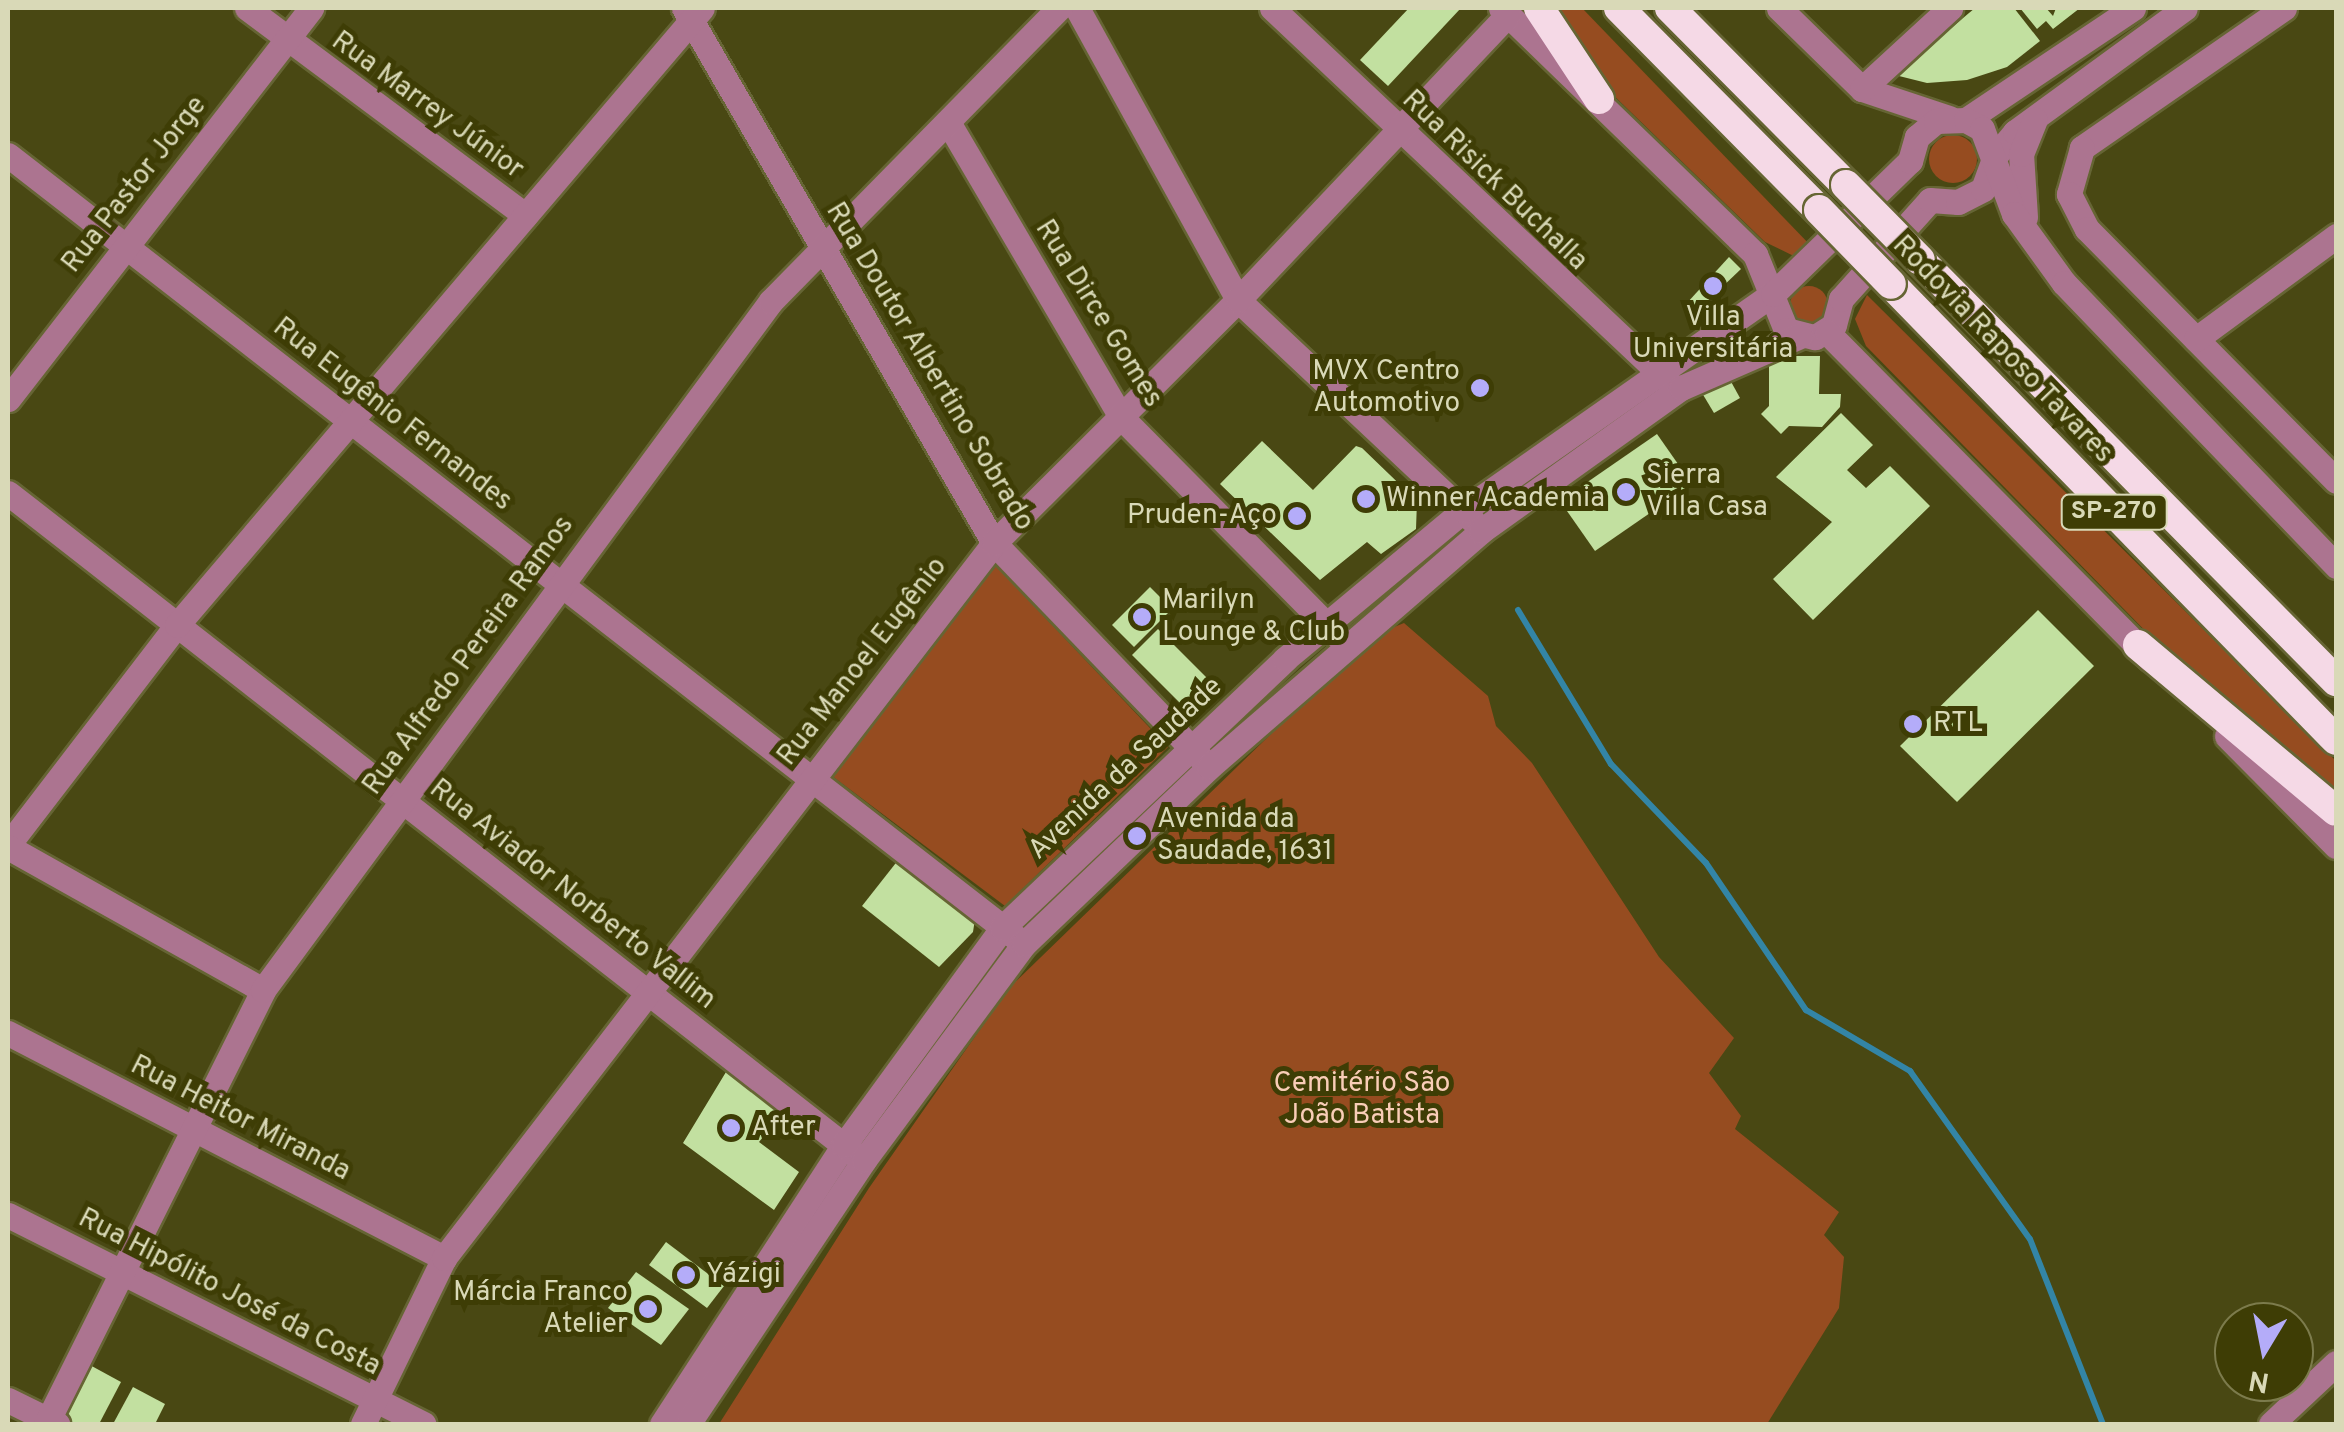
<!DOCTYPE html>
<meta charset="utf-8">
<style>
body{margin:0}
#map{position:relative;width:2344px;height:1432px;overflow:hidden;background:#494813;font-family:Overpass,sans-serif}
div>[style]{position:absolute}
.green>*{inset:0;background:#964c20}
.round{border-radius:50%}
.stream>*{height:6px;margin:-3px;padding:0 3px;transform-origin:3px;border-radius:3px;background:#3385a6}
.building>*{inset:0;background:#c2e0a0}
.roads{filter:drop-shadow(2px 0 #666534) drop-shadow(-2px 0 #666534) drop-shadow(0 2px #666534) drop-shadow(0 -2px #666534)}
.minor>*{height:25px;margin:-12.5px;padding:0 12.5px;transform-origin:12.5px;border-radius:12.5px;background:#ac7490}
.highway>*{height:30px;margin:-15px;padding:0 15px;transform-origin:15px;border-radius:15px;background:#f5d9e6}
.bridges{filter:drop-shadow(2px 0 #666534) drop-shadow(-2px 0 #666534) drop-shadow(0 2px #666534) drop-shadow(0 -2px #666534)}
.highway-bridge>*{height:30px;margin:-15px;padding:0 15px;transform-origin:15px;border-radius:15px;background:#f5d9e6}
.dots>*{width:28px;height:28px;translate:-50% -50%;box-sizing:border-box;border:5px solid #3e3d05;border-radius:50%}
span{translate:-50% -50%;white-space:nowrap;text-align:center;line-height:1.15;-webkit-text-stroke:10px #3e3d05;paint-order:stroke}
.shield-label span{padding:2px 8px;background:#3e3d05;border:2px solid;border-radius:8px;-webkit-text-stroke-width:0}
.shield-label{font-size:25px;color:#d9d9b7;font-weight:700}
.street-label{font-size:28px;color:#d9d9b7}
.poi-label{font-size:28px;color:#d9d9b7}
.right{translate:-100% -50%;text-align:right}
.left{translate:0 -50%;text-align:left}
.park-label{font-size:28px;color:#f9cdb7}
.frame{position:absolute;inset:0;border:10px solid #d9d9b7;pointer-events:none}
.north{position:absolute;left:2214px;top:1302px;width:100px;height:100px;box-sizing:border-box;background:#3e3d05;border:2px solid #7c7b4c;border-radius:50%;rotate:190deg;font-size:28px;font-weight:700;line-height:40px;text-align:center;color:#d9d9b7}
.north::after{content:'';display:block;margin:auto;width:35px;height:45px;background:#b4acf9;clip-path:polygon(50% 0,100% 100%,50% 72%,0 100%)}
</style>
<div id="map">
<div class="green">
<div style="clip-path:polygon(1551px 8px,1582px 8px,1813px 248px,1802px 260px,1765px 242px,1608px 90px)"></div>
<div class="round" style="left:1929px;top:135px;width:48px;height:48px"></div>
<div class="round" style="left:1790px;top:286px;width:38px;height:38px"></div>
<div style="clip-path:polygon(1867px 295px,2336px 761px,2336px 793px,2162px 648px,1866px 346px,1855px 319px)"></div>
<div style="clip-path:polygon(996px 566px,1168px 747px,1005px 906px,828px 773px)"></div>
<div style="clip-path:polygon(1404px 623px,1488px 696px,1496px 726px,1532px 763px,1659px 957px,1734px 1038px,1709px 1073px,1741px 1116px,1735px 1129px,1839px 1212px,1824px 1235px,1844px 1257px,1839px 1308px,1767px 1424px,719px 1424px,869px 1188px,1009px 988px,1372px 636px)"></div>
</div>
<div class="stream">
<div style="left:1518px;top:610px;width:180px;rotate:58.9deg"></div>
<div style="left:1611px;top:764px;width:137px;rotate:46.2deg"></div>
<div style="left:1706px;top:863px;width:178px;rotate:55.8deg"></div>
<div style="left:1806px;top:1010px;width:121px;rotate:30.4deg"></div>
<div style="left:1910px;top:1071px;width:206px;rotate:54.5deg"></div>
<div style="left:2030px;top:1239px;width:199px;rotate:68.5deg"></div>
</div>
<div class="building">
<div style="clip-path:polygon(1409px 8px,1461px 8px,1388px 86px,1360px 60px)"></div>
<div style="clip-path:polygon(1975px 8px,2014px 8px,2040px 41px,2007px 67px,1967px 80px,1927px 83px,1895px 75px)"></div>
<div style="clip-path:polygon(2020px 8px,2046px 8px,2053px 16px,2056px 8px,2080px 8px,2053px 29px,2046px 21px,2037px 29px)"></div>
<div style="clip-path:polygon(1729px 257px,1741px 269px,1697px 311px,1687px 303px)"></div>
<div style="clip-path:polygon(1769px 356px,1820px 356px,1819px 394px,1841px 394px,1840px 407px,1822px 427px,1789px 426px,1781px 434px,1761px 414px,1769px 406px)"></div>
<div style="clip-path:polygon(1729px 378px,1740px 398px,1714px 413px,1702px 393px)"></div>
<div style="clip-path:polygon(1841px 413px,1873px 445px,1847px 470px,1866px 488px,1890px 466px,1930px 506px,1813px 620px,1773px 579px,1832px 522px,1776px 477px)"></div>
<div style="clip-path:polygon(1657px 434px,1692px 484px,1595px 551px,1560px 501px)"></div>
<div style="clip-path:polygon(1262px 441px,1313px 490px,1356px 446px,1362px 448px,1417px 501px,1416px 529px,1381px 554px,1367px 542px,1320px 580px,1220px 484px)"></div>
<div style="clip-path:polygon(1150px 587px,1172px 609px,1134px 647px,1112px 625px)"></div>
<div style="clip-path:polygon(2038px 610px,2094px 666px,1957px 802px,1900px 746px)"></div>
<div style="clip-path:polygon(1158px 629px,1219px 690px,1198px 711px,1191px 714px,1132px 655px)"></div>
<div style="clip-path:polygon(899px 859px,975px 919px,973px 932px,939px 967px,862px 906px)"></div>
<div style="clip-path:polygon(726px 1072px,781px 1114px,759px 1142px,799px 1172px,774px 1210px,683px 1143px)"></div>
<div style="clip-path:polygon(666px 1242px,724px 1286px,707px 1308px,649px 1265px)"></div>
<div style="clip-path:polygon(636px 1272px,689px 1309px,661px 1345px,608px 1308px)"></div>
<div style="clip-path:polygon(88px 1364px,121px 1382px,99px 1424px,76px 1424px,61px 1417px)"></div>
<div style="clip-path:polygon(133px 1387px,165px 1404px,155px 1424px,113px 1424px)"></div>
</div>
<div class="roads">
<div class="minor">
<div style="left:247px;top:8px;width:347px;rotate:36.7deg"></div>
<div style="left:684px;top:8px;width:618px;rotate:59.91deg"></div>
<div style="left:994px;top:543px;width:300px;rotate:46.1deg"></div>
<div style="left:1077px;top:8px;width:333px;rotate:61.1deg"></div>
<div style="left:1238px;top:300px;width:321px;rotate:43.2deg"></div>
<div style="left:1272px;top:8px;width:544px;rotate:43.29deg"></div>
<div style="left:1501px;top:8px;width:354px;rotate:44.1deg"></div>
<div style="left:1755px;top:254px;width:82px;rotate:67.8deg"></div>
<div style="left:1786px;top:330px;width:30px;rotate:14deg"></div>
<div style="left:1815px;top:337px;width:22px;rotate:-32deg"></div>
<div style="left:1834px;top:325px;width:27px;rotate:-75deg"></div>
<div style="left:1841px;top:299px;width:133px;rotate:-48deg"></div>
<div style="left:1930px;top:200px;width:28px;rotate:4deg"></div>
<div style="left:1958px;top:202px;width:28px;rotate:-27deg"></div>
<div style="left:1983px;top:189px;width:35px;rotate:-70deg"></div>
<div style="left:1995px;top:156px;width:31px;rotate:-50deg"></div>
<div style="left:2015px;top:132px;width:210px;rotate:-36.1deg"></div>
<div style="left:1779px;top:8px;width:116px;rotate:44.3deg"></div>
<div style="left:1862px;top:89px;width:92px;rotate:18.4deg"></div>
<div style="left:2284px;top:8px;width:246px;rotate:145.3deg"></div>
<div style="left:2082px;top:148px;width:48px;rotate:105.8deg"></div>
<div style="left:2069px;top:194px;width:39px;rotate:63deg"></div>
<div style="left:2087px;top:229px;width:354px;rotate:45.3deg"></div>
<div style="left:1862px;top:89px;width:120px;rotate:-42.6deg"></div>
<div style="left:1966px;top:120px;width:201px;rotate:-33.8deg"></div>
<div style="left:948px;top:122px;width:342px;rotate:59.6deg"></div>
<div style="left:1121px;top:417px;width:308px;rotate:45.3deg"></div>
<div style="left:8px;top:155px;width:1275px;rotate:37.83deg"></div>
<div style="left:2025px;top:217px;width:63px;rotate:-93.6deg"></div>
<div style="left:2021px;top:154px;width:37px;rotate:-68deg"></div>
<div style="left:1827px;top:332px;width:459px;rotate:45.3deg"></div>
<div style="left:2196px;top:339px;width:174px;rotate:-36.3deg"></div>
<div style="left:8px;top:399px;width:495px;rotate:-52.2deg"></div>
<div style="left:8px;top:493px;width:1074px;rotate:37.97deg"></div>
<div style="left:2227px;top:736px;width:155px;rotate:45.3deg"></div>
<div style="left:8px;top:845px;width:277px;rotate:-52.5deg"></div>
<div style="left:177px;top:625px;width:810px;rotate:-49.61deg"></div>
<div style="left:8px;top:847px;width:292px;rotate:29.3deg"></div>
<div style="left:8px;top:1033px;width:491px;rotate:27.3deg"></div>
<div style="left:8px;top:1215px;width:465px;rotate:26.7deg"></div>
<div style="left:8px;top:1400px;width:55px;rotate:26.1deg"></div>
<div style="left:46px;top:1424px;width:485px;rotate:-63.4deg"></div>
<div style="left:263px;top:990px;width:856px;rotate:-53.6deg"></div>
<div style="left:771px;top:301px;width:411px;rotate:-45.5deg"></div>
<div style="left:363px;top:1424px;width:185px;rotate:-64deg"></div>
<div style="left:444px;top:1258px;width:902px;rotate:-52.43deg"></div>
<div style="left:994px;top:543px;width:344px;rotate:-44.9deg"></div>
<div style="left:1238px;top:300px;width:393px;rotate:-46.6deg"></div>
<div style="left:662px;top:1424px;width:333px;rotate:-56.9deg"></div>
<div style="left:844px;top:1145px;width:268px;rotate:-53.9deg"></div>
<div style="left:1002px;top:928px;width:390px;rotate:-43.5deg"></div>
<div style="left:1285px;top:659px;width:233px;rotate:-39.8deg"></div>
<div style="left:1464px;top:510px;width:377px;rotate:-35deg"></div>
<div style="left:1773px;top:294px;width:191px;rotate:-44.2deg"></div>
<div style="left:1910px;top:161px;width:25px;rotate:-74deg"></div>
<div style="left:1917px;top:137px;width:25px;rotate:-40deg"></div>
<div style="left:1936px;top:121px;width:30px;rotate:-2deg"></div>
<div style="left:1966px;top:120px;width:18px;rotate:29deg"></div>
<div style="left:1982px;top:129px;width:91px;rotate:69.4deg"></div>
<div style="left:2014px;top:214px;width:85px;rotate:54.1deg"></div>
<div style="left:2064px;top:283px;width:393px;rotate:46.1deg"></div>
<div style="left:688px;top:1424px;width:317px;rotate:-56.3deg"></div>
<div style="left:864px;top:1160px;width:269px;rotate:-53.5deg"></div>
<div style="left:1024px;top:944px;width:256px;rotate:-43.7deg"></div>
<div style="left:1209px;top:767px;width:360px;rotate:-40.9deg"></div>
<div style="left:1481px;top:531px;width:246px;rotate:-35.6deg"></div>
<div style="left:1681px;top:388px;width:130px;rotate:-23.6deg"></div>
<div style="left:2271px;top:1424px;width:89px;rotate:-43.2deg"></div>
</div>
<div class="highway">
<div style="left:1539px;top:8px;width:109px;rotate:56.6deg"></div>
<div style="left:1619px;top:8px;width:284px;rotate:45.3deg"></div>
<div style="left:1670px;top:8px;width:250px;rotate:45.2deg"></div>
<div style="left:1920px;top:260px;width:592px;rotate:45.34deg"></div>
<div style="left:1891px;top:284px;width:637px;rotate:45.7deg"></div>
<div style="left:2138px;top:645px;width:258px;rotate:40deg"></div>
</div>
</div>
<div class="bridges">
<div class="highway-bridge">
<div style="left:1846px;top:185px;width:105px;rotate:45.4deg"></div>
<div style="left:1819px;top:210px;width:103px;rotate:45.8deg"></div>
</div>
</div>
<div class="dots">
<div style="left:1713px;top:286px;background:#b4acf9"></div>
<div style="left:1480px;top:388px;background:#b4acf9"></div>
<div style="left:1626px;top:492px;background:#b4acf9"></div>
<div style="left:1366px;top:499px;background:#b4acf9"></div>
<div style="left:1297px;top:516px;background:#b4acf9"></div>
<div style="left:1142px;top:617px;background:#b4acf9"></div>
<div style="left:1913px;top:724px;background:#b4acf9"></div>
<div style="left:1137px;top:836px;background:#b4acf9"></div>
<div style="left:731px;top:1128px;background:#b4acf9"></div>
<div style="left:686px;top:1275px;background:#b4acf9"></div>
<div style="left:648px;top:1309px;background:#b4acf9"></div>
</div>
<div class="shield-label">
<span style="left:2114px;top:512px">SP-270</span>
</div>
<div class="street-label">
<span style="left:427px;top:106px;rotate:36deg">Rua Marrey Júnior</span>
<span style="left:1494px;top:181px;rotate:44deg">Rua Risick Buchalla</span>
<span style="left:135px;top:185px;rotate:-52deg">Rua Pastor Jorge</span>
<span style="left:1098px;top:314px;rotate:58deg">Rua Dirce Gomes</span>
<span style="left:2002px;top:350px;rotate:46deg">Rodovia Raposo Tavares</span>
<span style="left:929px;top:367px;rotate:59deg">Rua Doutor Albertino Sobrado</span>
<span style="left:392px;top:415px;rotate:38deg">Rua Eugênio Fernandes</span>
<span style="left:469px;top:656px;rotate:-54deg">Rua Alfredo Pereira Ramos</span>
<span style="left:863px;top:662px;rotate:-52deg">Rua Manoel Eugênio</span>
<span style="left:1126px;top:769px;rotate:-43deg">Avenida da Saudade</span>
<span style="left:572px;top:895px;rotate:38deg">Rua Aviador Norberto Vallim</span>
<span style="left:240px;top:1119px;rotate:27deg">Rua Heitor Miranda</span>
<span style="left:229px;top:1293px;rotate:27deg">Rua Hipólito José da Costa</span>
</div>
<div class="poi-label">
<span style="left:1713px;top:334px">Villa<br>Universitária</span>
<span class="right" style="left:1460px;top:388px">MVX Centro<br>Automotivo</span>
<span class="left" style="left:1646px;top:492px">Sierra<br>Villa Casa</span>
<span class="left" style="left:1386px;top:499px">Winner Academia</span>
<span class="right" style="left:1277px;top:516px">Pruden-Aço</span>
<span class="left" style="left:1162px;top:617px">Marilyn<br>Lounge &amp; Club</span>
<span class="left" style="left:1933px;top:724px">RTL</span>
<span class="left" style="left:1157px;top:836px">Avenida da<br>Saudade, 1631</span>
<span class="left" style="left:751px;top:1128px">After</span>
<span class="left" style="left:706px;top:1275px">Yázigi</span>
<span class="right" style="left:628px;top:1309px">Márcia Franco<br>Atelier</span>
</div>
<div class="park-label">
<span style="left:1362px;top:1100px">Cemitério São<br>João Batista</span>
</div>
<div class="frame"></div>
<div class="north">N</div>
</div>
